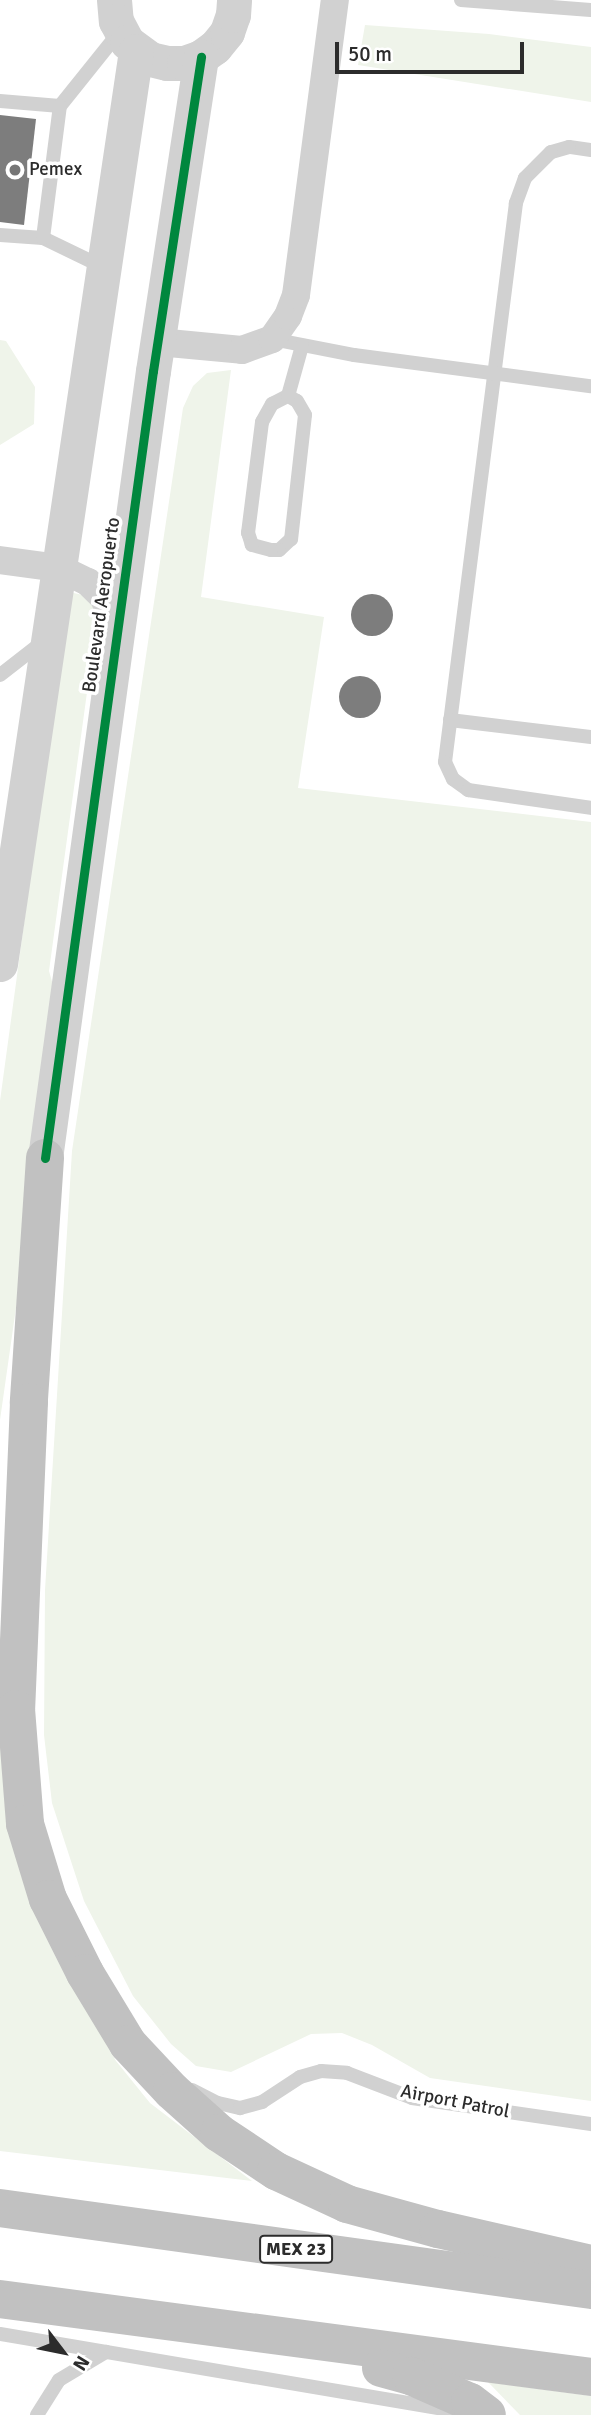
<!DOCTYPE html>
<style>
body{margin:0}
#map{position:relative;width:591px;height:2415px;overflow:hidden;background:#fff;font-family:Signika,sans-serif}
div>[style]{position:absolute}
.green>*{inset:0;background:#eff4ea}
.building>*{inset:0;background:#7d7d7d}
.round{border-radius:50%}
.service>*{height:14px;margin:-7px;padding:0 7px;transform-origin:7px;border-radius:7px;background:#d1d1d1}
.minor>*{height:28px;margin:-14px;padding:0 14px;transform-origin:14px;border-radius:14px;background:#d1d1d1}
.tertiary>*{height:35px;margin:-17.5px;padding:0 17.5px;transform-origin:17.5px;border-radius:17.5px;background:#d1d1d1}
.trunk>*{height:38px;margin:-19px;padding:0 19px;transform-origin:19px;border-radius:19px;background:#c1c1c1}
.cycleway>*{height:9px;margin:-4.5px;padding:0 4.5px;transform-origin:4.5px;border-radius:4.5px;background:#00873e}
.dots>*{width:19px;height:19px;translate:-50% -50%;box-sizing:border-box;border:4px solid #fff;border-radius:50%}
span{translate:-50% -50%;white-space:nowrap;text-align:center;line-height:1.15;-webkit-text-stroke:7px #fff;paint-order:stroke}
.shield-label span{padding:2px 5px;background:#fff;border:2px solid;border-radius:5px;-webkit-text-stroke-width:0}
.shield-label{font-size:18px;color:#2c2c2c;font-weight:700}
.poi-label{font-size:19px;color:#2c2c2c}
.left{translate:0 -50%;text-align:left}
.street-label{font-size:19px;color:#2c2c2c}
.north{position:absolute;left:28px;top:2317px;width:70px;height:70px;-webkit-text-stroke:5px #fff;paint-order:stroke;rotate:122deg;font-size:19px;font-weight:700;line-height:28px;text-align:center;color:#2c2c2c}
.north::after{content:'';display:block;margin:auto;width:24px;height:32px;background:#2c2c2c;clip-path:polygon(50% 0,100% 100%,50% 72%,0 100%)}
.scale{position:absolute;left:335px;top:42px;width:189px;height:32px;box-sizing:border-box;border:4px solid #2c2c2c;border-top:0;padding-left:9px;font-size:21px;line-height:24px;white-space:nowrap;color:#2c2c2c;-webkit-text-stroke:5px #fff;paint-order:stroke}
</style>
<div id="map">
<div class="green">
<div style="clip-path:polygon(365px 25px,489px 34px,591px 47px,591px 102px,358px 65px)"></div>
<div style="clip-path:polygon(0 340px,6px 341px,35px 387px,34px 424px,0 445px)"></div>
<div style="clip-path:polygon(231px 370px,201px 597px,324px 617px,298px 788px,591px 822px,591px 2101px,430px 2078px,372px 2045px,342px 2033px,311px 2034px,231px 2072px,196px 2066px,171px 2044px,133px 1996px,84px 1901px,52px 1803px,44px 1735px,45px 1590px,72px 1151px,183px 408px,193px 386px,207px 373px)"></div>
<div style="clip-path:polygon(69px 592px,83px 595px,93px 605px,97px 619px,49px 971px,59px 1006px,0 1420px,0 1101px)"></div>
<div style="clip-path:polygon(0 1644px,61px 1963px,116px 2061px,150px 2103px,252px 2181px,0 2151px)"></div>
<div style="clip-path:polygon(488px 2382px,591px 2396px,591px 2415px,520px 2415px)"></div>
</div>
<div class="building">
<div style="clip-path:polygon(0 115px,36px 119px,24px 225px,0 222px)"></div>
<div class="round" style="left:351px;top:594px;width:42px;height:42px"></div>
<div class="round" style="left:339px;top:676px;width:42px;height:42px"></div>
</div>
<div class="service">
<div style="left:461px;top:0;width:130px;rotate:4.4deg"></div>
<div style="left:0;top:101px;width:60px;rotate:4.8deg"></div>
<div style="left:60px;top:106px;width:96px;rotate:-51.3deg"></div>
<div style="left:591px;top:150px;width:22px;rotate:-172deg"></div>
<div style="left:569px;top:147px;width:19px;rotate:164deg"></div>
<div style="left:551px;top:152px;width:37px;rotate:135deg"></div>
<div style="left:525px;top:178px;width:27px;rotate:110deg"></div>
<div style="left:516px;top:203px;width:563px;rotate:97.24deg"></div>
<div style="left:445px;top:762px;width:19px;rotate:65deg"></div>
<div style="left:453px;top:779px;width:19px;rotate:36deg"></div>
<div style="left:468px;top:790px;width:124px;rotate:8.3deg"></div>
<div style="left:0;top:235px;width:43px;rotate:4deg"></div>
<div style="left:43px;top:238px;width:67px;rotate:25.8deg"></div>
<div style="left:43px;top:238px;width:133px;rotate:-82.7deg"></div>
<div style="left:272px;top:339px;width:84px;rotate:11deg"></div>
<div style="left:354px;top:355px;width:239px;rotate:7.5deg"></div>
<div style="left:288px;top:396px;width:10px;rotate:29deg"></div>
<div style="left:297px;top:401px;width:16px;rotate:60deg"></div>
<div style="left:305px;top:415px;width:125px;rotate:96.4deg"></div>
<div style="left:291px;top:539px;width:16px;rotate:137deg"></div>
<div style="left:279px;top:550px;width:8px;rotate:180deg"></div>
<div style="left:271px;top:550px;width:20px;rotate:-165deg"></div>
<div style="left:252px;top:545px;width:13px;rotate:-108deg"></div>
<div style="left:248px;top:533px;width:112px;rotate:-82.8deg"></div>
<div style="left:262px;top:422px;width:21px;rotate:-61deg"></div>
<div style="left:272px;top:404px;width:18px;rotate:-27deg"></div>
<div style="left:288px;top:396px;width:52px;rotate:-74.4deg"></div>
<div style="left:0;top:675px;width:57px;rotate:-37.9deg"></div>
<div style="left:450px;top:720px;width:142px;rotate:6.9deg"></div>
<div style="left:192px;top:2090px;width:29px;rotate:27deg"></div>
<div style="left:218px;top:2103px;width:23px;rotate:13deg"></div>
<div style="left:240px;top:2108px;width:23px;rotate:-15deg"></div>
<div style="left:262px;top:2102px;width:45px;rotate:-33.3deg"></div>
<div style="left:300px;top:2077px;width:22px;rotate:-16deg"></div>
<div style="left:321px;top:2071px;width:26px;rotate:4deg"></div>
<div style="left:347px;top:2073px;width:70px;rotate:21deg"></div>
<div style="left:412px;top:2098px;width:181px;rotate:8.3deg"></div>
<div style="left:0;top:2334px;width:457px;rotate:9.6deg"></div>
<div style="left:37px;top:2415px;width:41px;rotate:-57.8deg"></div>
<div style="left:59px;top:2380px;width:55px;rotate:-30.8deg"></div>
</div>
<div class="minor">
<div style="left:158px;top:342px;width:84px;rotate:5.4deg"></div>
<div style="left:242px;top:350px;width:32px;rotate:-20deg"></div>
<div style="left:272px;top:339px;width:28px;rotate:-55deg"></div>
<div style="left:288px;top:316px;width:22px;rotate:-69deg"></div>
<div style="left:296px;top:295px;width:298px;rotate:-82.5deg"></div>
<div style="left:0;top:560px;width:60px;rotate:7.7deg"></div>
<div style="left:59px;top:568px;width:32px;rotate:26deg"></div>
<div style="left:88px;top:582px;width:24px;rotate:45deg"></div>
<div style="left:105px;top:599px;width:12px;rotate:76deg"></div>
<div style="left:108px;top:611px;width:23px;rotate:95deg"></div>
</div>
<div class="tertiary">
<div style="left:114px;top:0;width:21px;rotate:85deg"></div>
<div style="left:116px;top:21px;width:24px;rotate:62deg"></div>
<div style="left:127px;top:42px;width:29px;rotate:36deg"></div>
<div style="left:150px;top:59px;width:17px;rotate:13deg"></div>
<div style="left:167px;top:63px;width:17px"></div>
<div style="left:184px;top:63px;width:18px;rotate:-19deg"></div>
<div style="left:201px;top:57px;width:17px;rotate:-36deg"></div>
<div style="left:215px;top:47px;width:19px;rotate:-51deg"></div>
<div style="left:227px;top:32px;width:18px;rotate:-71deg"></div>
<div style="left:233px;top:15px;width:15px;rotate:-86deg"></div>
<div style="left:0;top:964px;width:923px;rotate:-81.53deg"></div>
<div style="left:45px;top:1158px;width:794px;rotate:-82.19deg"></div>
<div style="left:153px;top:371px;width:318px;rotate:-81.3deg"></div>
</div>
<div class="trunk">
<div style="left:45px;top:1158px;width:245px;rotate:93.8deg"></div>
<div style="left:29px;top:1402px;width:307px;rotate:92.4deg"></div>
<div style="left:16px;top:1709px;width:115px;rotate:85.5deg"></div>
<div style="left:25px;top:1824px;width:78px;rotate:73deg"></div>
<div style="left:48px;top:1899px;width:83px;rotate:63.4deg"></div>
<div style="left:85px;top:1973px;width:83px;rotate:58.8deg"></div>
<div style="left:128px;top:2044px;width:64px;rotate:46.9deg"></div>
<div style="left:172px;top:2091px;width:63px;rotate:41.8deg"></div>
<div style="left:219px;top:2133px;width:69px;rotate:33.7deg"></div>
<div style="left:276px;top:2171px;width:78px;rotate:24.9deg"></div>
<div style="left:347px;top:2204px;width:94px;rotate:15.4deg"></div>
<div style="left:438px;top:2229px;width:157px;rotate:12.9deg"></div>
<div style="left:0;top:2208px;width:597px;rotate:7.9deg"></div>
<div style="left:0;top:2299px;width:596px;rotate:7.52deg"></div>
<div style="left:381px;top:2368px;width:31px;rotate:15deg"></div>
<div style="left:411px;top:2376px;width:64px;rotate:23.8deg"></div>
<div style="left:470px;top:2402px;width:21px;rotate:37deg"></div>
</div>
<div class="cycleway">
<div style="left:45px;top:1158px;width:794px;rotate:-82.19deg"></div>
<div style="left:153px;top:371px;width:318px;rotate:-81.3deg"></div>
</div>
<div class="dots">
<div style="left:15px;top:170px;background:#767676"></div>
</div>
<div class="shield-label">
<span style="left:296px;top:2249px">MEX 23</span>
</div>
<div class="poi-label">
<span class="left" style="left:29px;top:170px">Pemex</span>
</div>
<div class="street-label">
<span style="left:102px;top:605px;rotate:-82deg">Boulevard Aeropuerto</span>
<span style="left:455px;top:2102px;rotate:11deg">Airport Patrol</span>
</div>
<div class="north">N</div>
<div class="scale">50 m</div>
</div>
